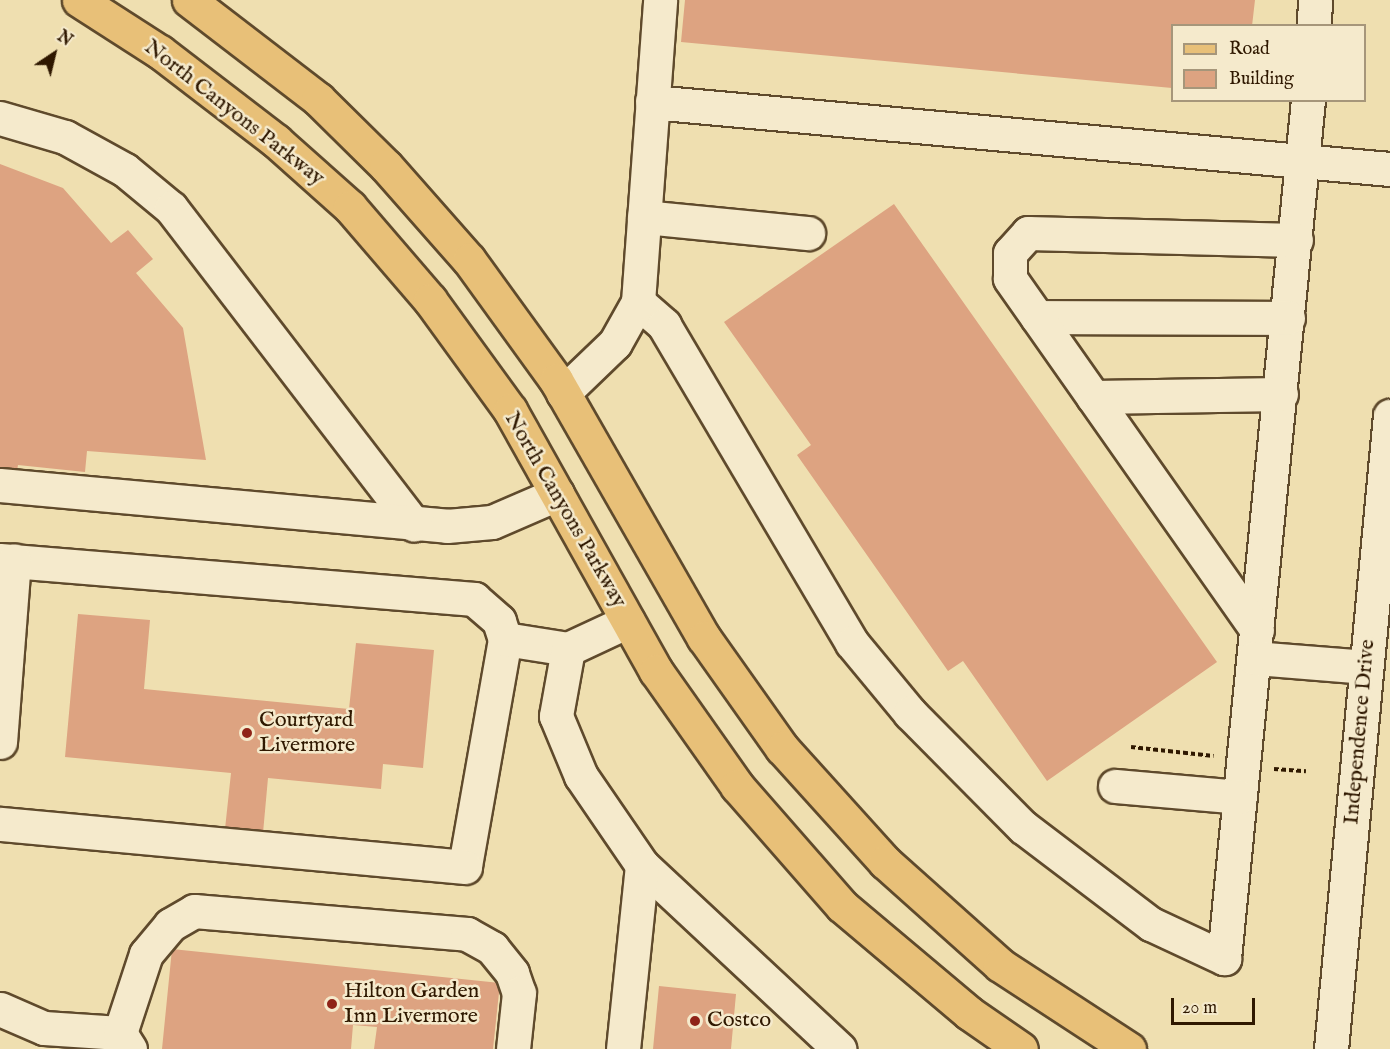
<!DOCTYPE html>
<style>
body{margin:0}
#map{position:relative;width:1390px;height:1049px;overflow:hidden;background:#efdfb0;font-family:"IM FELL English",serif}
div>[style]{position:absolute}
.building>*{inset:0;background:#dda381}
.path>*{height:4px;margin-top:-2px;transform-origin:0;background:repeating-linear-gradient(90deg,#2f1800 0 4.5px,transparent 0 7.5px)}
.roads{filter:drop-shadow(2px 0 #5f4a2c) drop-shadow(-2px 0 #5f4a2c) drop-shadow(0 2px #5f4a2c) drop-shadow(0 -2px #5f4a2c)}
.minor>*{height:33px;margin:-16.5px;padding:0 16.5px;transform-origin:16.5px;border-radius:16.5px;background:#f5eacc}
.major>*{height:33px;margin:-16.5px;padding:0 16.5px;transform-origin:16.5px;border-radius:16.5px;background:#e8c078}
.dots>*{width:16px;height:16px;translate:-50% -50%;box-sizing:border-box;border:3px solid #f5eacc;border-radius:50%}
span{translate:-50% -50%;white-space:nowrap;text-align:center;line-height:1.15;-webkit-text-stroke:5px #f5eacc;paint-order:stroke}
.street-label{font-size:22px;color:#2f1800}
.poi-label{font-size:22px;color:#2f1800}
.left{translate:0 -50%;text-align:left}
.legend{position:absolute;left:1171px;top:24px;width:195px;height:78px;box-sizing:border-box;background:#f5eacc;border:2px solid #a6967a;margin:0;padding:8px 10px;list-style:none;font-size:18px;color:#2f1800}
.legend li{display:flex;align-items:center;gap:12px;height:30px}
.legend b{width:30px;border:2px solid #a6967a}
.north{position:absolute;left:24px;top:24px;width:60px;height:60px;-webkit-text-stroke:4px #f5eacc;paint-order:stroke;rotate:35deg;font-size:16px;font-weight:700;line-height:24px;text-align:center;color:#2f1800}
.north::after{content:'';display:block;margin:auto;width:21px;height:27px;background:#2f1800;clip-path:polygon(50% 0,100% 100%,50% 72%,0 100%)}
.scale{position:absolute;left:1171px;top:998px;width:84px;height:27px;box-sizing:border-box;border:3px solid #2f1800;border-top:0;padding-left:8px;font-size:18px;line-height:21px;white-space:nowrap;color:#2f1800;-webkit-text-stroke:4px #f5eacc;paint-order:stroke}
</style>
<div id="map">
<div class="building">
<div style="clip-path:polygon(685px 0,1255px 0,1252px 26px,1172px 26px,1172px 88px,681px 42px)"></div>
<div style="clip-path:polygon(0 164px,63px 188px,111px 243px,128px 230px,153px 259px,136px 273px,183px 328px,206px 460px,87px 451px,85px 472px,18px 465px,17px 471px,0 469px)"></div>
<div style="clip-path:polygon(894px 204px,1217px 662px,1047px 781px,963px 661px,948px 671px,797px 455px,811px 445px,724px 322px)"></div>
<div style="clip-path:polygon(78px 614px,150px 620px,144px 689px,349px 709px,356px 643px,434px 650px,423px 768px,383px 764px,381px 789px,268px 778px,263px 833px,225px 829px,231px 773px,65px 757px)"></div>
<div style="clip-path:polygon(172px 949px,500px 983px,493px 1049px,374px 1049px,377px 1027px,353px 1025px,351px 1049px,162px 1049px)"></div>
<div style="clip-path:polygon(659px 986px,736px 994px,731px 1049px,653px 1049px)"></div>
</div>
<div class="path">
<div style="left:1131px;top:747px;width:83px;rotate:6.2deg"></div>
<div style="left:1274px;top:769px;width:32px;rotate:4deg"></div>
</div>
<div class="roads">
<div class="minor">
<div style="left:1314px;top:26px;width:26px;rotate:-88deg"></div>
<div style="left:652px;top:102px;width:741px;rotate:5.19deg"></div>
<div style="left:0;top:118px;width:68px;rotate:16.3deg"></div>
<div style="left:65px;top:137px;width:68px;rotate:28.8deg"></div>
<div style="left:125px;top:170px;width:60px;rotate:39.6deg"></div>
<div style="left:171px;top:208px;width:399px;rotate:52.5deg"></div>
<div style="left:644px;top:217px;width:165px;rotate:5.6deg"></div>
<div style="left:638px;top:302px;width:35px;rotate:41deg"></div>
<div style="left:664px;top:325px;width:369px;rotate:59.4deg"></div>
<div style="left:852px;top:643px;width:91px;rotate:50.4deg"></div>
<div style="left:910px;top:713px;width:161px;rotate:45.3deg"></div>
<div style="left:1023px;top:827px;width:161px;rotate:37.2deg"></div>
<div style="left:1151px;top:924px;width:81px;rotate:25deg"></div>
<div style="left:1224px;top:958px;width:862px;rotate:-84.41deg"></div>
<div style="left:1037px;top:317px;width:251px;rotate:0.2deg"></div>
<div style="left:563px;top:393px;width:72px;rotate:-43.9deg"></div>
<div style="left:615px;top:343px;width:47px;rotate:-60.7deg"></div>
<div style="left:638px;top:302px;width:303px;rotate:-85.8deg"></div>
<div style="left:1093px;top:397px;width:188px;rotate:-0.9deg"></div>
<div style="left:0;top:485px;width:449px;rotate:5.2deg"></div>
<div style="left:447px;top:526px;width:45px;rotate:-5.1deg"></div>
<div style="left:492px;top:522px;width:71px;rotate:-23.3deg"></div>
<div style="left:0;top:560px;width:476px;rotate:4.7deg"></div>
<div style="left:474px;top:599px;width:33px;rotate:41deg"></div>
<div style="left:499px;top:621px;width:19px;rotate:72deg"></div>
<div style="left:505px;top:639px;width:231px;rotate:100deg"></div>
<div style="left:465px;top:867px;width:467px;rotate:-174.7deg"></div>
<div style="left:1257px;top:630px;width:430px;rotate:-125.1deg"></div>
<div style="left:1010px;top:278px;width:25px;rotate:-90deg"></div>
<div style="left:1010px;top:253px;width:27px;rotate:-48deg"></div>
<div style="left:1028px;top:233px;width:268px;rotate:1.5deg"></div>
<div style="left:505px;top:639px;width:64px;rotate:9deg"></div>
<div style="left:568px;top:649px;width:66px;rotate:-25deg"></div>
<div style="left:568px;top:649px;width:68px;rotate:100.2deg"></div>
<div style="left:556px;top:716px;width:65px;rotate:67.4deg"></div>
<div style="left:581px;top:776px;width:108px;rotate:55.6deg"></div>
<div style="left:642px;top:865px;width:270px;rotate:43deg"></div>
<div style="left:1254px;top:658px;width:112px;rotate:4.6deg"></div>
<div style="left:0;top:742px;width:182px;rotate:-85.6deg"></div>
<div style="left:1115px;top:786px;width:125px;rotate:5deg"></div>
<div style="left:0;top:1009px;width:48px;rotate:23.4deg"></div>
<div style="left:44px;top:1028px;width:76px;rotate:3.8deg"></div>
<div style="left:130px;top:1049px;width:19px;rotate:-122deg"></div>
<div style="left:120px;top:1033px;width:83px;rotate:-71.8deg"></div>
<div style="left:146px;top:954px;width:38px;rotate:-50deg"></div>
<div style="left:170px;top:925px;width:28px;rotate:-30deg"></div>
<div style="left:194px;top:911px;width:274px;rotate:4.8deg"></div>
<div style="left:467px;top:934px;width:29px;rotate:29deg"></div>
<div style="left:492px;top:948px;width:32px;rotate:51deg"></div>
<div style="left:512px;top:973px;width:21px;rotate:71deg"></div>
<div style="left:519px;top:993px;width:56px;rotate:96.1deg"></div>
<div style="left:623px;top:1049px;width:185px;rotate:-84.1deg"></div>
<div style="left:1331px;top:1049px;width:636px;rotate:-84.68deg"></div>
</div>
<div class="major">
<div style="left:79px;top:0;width:96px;rotate:32.7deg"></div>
<div style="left:160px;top:52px;width:146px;rotate:37.5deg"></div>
<div style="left:276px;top:141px;width:99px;rotate:41.7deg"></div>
<div style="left:350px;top:207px;width:123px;rotate:49.3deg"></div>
<div style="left:430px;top:300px;width:136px;rotate:54deg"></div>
<div style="left:510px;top:410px;width:299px;rotate:60.8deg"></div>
<div style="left:656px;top:671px;width:141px;rotate:54.8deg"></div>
<div style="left:737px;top:786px;width:159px;rotate:48.8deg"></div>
<div style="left:842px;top:906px;width:166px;rotate:40.1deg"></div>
<div style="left:969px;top:1013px;width:63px;rotate:34.7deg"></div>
<div style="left:189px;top:0;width:163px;rotate:37.5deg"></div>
<div style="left:318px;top:99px;width:95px;rotate:44.6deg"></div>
<div style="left:386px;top:166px;width:125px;rotate:48.6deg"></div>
<div style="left:469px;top:260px;width:148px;rotate:54.1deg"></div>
<div style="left:556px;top:380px;width:297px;rotate:60.2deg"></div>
<div style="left:704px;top:638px;width:135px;rotate:54.7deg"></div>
<div style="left:782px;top:748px;width:154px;rotate:47.9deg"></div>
<div style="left:885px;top:862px;width:154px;rotate:41.8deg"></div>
<div style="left:1000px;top:965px;width:154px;rotate:33.1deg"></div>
</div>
</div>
<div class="dots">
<div style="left:247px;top:733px;background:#8f2418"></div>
<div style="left:332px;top:1004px;background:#8f2418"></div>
<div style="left:695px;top:1021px;background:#8f2418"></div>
</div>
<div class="street-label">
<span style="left:234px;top:113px;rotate:38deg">North Canyons Parkway</span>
<span style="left:565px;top:510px;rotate:60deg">North Canyons Parkway</span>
<span style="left:1360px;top:732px;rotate:-85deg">Independence Drive</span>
</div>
<div class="poi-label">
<span class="left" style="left:259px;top:733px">Courtyard<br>Livermore</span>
<span class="left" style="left:344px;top:1004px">Hilton Garden<br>Inn Livermore</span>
<span class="left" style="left:707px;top:1021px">Costco</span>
</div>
<ul class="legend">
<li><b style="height:8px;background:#e8c078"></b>Road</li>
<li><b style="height:16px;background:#dda381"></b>Building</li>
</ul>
<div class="north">N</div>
<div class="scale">20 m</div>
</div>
